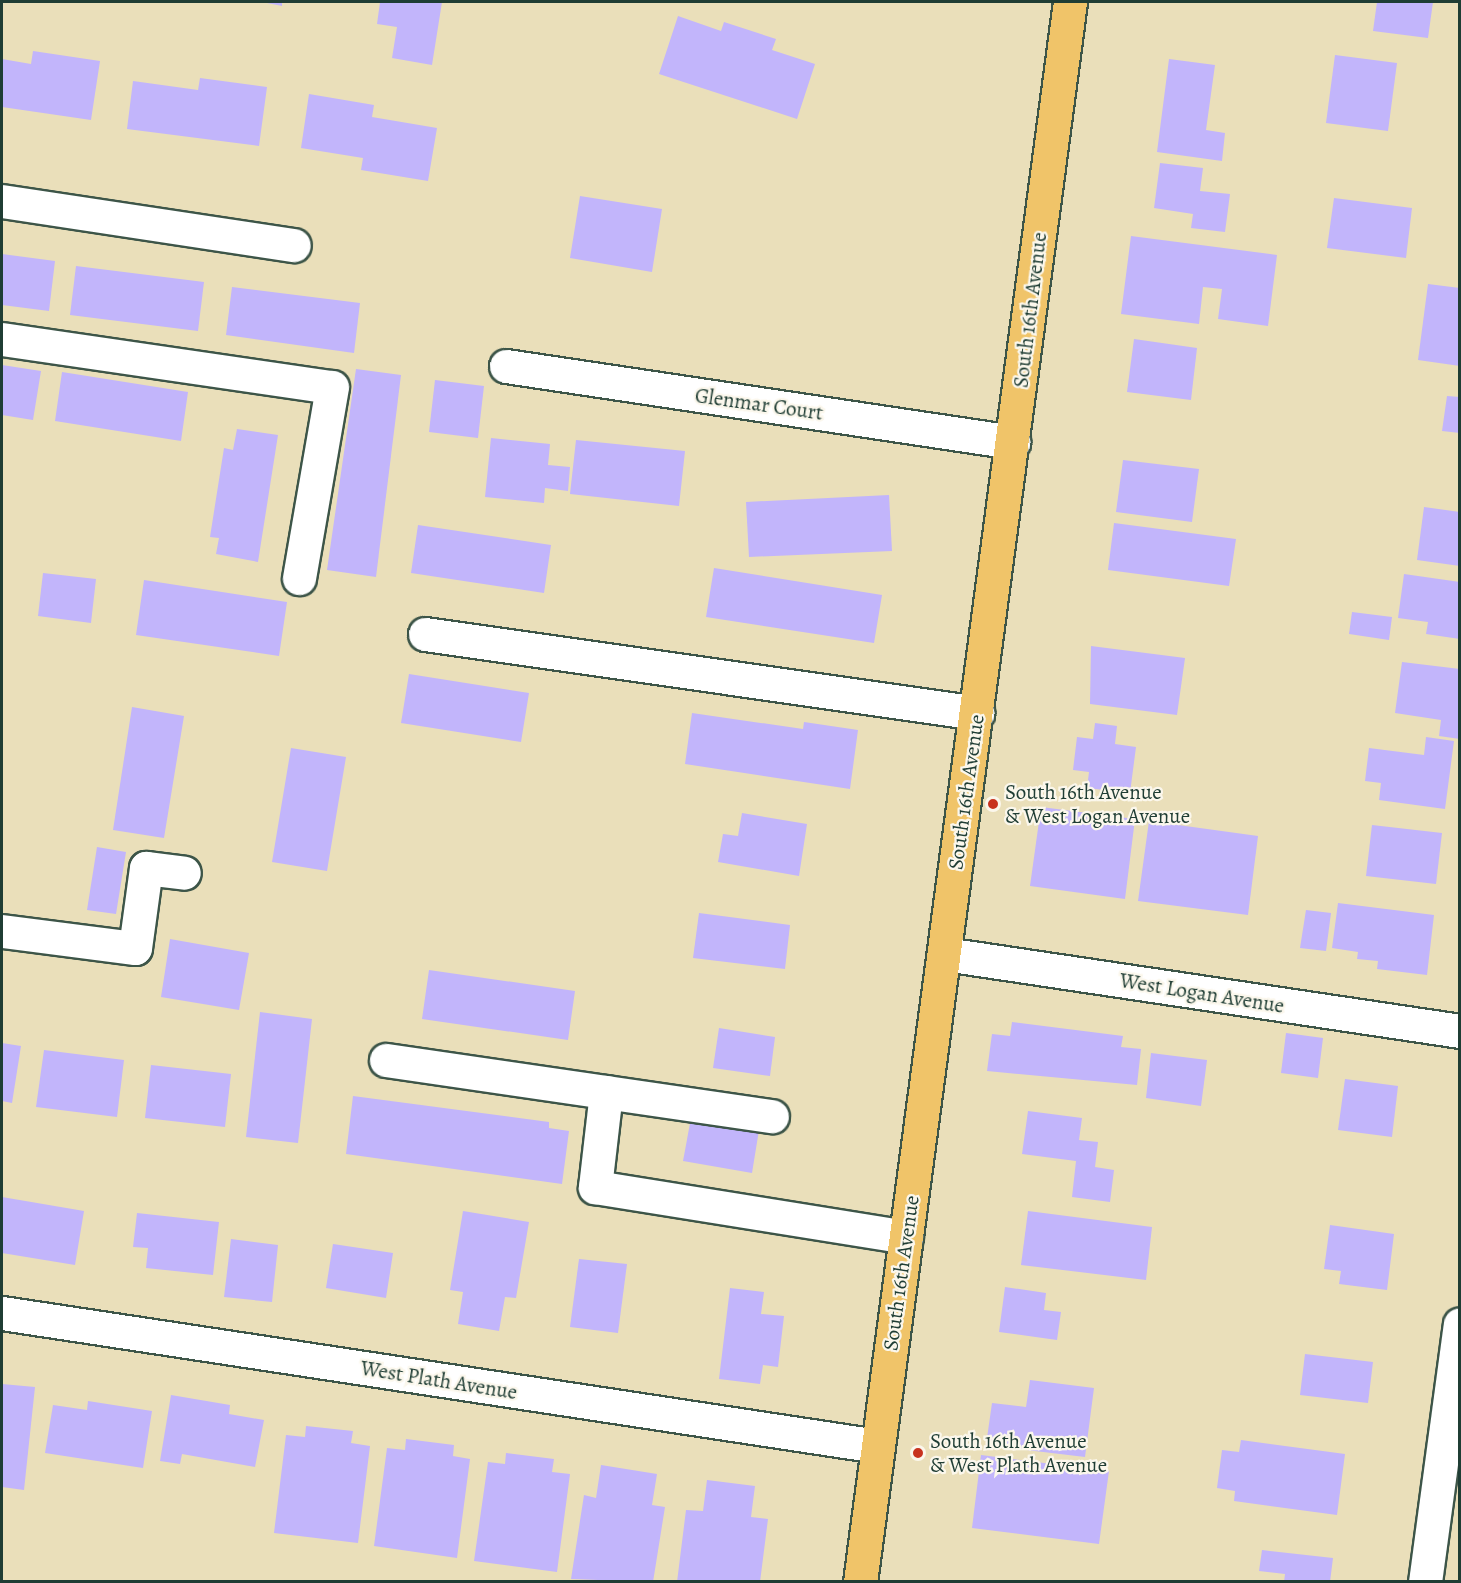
<!DOCTYPE html>
<style>
body{margin:0}
#map{position:relative;width:1461px;height:1583px;overflow:hidden;background:#eadfba;font-family:Alegreya,serif}
div>[style]{position:absolute}
.building>*{inset:0;background:#c2b5fb}
.roads{filter:drop-shadow(2px 0 #3d5548) drop-shadow(-2px 0 #3d5548) drop-shadow(0 2px #3d5548) drop-shadow(0 -2px #3d5548)}
.minor>*{height:33px;margin:-16.5px;padding:0 16.5px;transform-origin:16.5px;border-radius:16.5px;background:#fff}
.major>*{height:33px;margin:-16.5px;padding:0 16.5px;transform-origin:16.5px;border-radius:16.5px;background:#f0c469}
.dots>*{width:16px;height:16px;translate:-50% -50%;box-sizing:border-box;border:3px solid #fbf7ec;border-radius:50%}
span{translate:-50% -50%;white-space:nowrap;text-align:center;line-height:1.15;-webkit-text-stroke:4.5px #fbf7ec;paint-order:stroke}
.street-label{font-size:21px;color:#1f3d34}
.poi-label{font-size:21px;color:#1f3d34}
.left{translate:0 -50%;text-align:left}
.frame{position:absolute;inset:0;border:3px solid #1f3d34;pointer-events:none}
</style>
<div id="map">
<div class="building">
<div style="clip-path:polygon(262px 2px,282px 2px,282px 6px)"></div>
<div style="clip-path:polygon(380px 2px,442px 2px,432px 65px,392px 58px,397px 27px,377px 24px)"></div>
<div style="clip-path:polygon(1377px 2px,1433px 2px,1428px 38px,1373px 31px)"></div>
<div style="clip-path:polygon(678px 16px,721px 31px,724px 22px,776px 39px,772px 50px,815px 64px,797px 119px,659px 74px)"></div>
<div style="clip-path:polygon(33px 51px,100px 61px,91px 120px,2px 107px,2px 59px,31px 64px)"></div>
<div style="clip-path:polygon(1335px 55px,1397px 63px,1388px 131px,1326px 123px)"></div>
<div style="clip-path:polygon(1169px 59px,1215px 65px,1206px 130px,1225px 133px,1222px 161px,1157px 152px)"></div>
<div style="clip-path:polygon(200px 78px,267px 87px,259px 146px,127px 129px,133px 81px,198px 90px)"></div>
<div style="clip-path:polygon(309px 94px,374px 105px,372px 117px,437px 128px,428px 181px,361px 170px,363px 158px,301px 148px)"></div>
<div style="clip-path:polygon(1160px 163px,1203px 168px,1200px 191px,1230px 194px,1225px 232px,1191px 228px,1193px 214px,1154px 208px)"></div>
<div style="clip-path:polygon(580px 196px,662px 209px,652px 272px,570px 258px)"></div>
<div style="clip-path:polygon(1334px 198px,1412px 208px,1406px 258px,1327px 248px)"></div>
<div style="clip-path:polygon(1131px 236px,1277px 255px,1268px 326px,1218px 319px,1222px 289px,1203px 287px,1199px 324px,1121px 314px)"></div>
<div style="clip-path:polygon(2px 254px,55px 261px,49px 311px,2px 305px)"></div>
<div style="clip-path:polygon(76px 266px,204px 282px,198px 331px,70px 315px)"></div>
<div style="clip-path:polygon(1428px 284px,1460px 288px,1460px 366px,1418px 360px)"></div>
<div style="clip-path:polygon(232px 287px,360px 303px,354px 353px,226px 335px)"></div>
<div style="clip-path:polygon(1134px 339px,1197px 348px,1191px 400px,1127px 392px)"></div>
<div style="clip-path:polygon(2px 365px,41px 371px,33px 420px,2px 415px)"></div>
<div style="clip-path:polygon(356px 369px,401px 375px,376px 577px,327px 570px)"></div>
<div style="clip-path:polygon(62px 372px,188px 392px,181px 441px,55px 421px)"></div>
<div style="clip-path:polygon(435px 380px,484px 386px,478px 438px,429px 432px)"></div>
<div style="clip-path:polygon(1447px 396px,1460px 397px,1460px 433px,1442px 431px)"></div>
<div style="clip-path:polygon(237px 429px,278px 435px,258px 562px,216px 554px,219px 538px,210px 537px,224px 448px,233px 450px)"></div>
<div style="clip-path:polygon(491px 438px,550px 444px,548px 465px,570px 467px,568px 491px,545px 488px,544px 503px,485px 497px)"></div>
<div style="clip-path:polygon(576px 440px,685px 451px,679px 506px,570px 494px)"></div>
<div style="clip-path:polygon(1123px 460px,1199px 469px,1192px 522px,1116px 512px)"></div>
<div style="clip-path:polygon(889px 495px,892px 551px,749px 557px,746px 502px)"></div>
<div style="clip-path:polygon(1424px 507px,1460px 512px,1460px 566px,1417px 560px)"></div>
<div style="clip-path:polygon(1114px 523px,1236px 539px,1229px 586px,1108px 570px)"></div>
<div style="clip-path:polygon(418px 525px,551px 545px,544px 593px,411px 573px)"></div>
<div style="clip-path:polygon(714px 568px,882px 595px,874px 643px,706px 617px)"></div>
<div style="clip-path:polygon(43px 573px,96px 579px,91px 623px,38px 616px)"></div>
<div style="clip-path:polygon(1404px 574px,1460px 582px,1460px 639px,1426px 634px,1428px 622px,1398px 618px)"></div>
<div style="clip-path:polygon(144px 580px,287px 602px,279px 656px,136px 635px)"></div>
<div style="clip-path:polygon(1352px 612px,1392px 617px,1389px 640px,1349px 634px)"></div>
<div style="clip-path:polygon(1091px 646px,1185px 658px,1177px 715px,1090px 704px)"></div>
<div style="clip-path:polygon(1402px 662px,1460px 669px,1460px 739px,1439px 736px,1441px 720px,1395px 713px)"></div>
<div style="clip-path:polygon(409px 674px,529px 693px,521px 742px,401px 723px)"></div>
<div style="clip-path:polygon(132px 707px,184px 716px,164px 838px,113px 830px)"></div>
<div style="clip-path:polygon(692px 713px,803px 729px,804px 722px,858px 730px,850px 789px,685px 764px)"></div>
<div style="clip-path:polygon(1095px 723px,1117px 726px,1115px 744px,1136px 747px,1130px 793px,1087px 788px,1089px 772px,1073px 770px,1077px 737px,1093px 739px)"></div>
<div style="clip-path:polygon(1426px 737px,1454px 741px,1445px 809px,1379px 800px,1381px 783px,1365px 781px,1369px 748px,1424px 755px)"></div>
<div style="clip-path:polygon(291px 748px,346px 757px,327px 871px,272px 862px)"></div>
<div style="clip-path:polygon(1041px 807px,1135px 819px,1125px 899px,1030px 886px)"></div>
<div style="clip-path:polygon(742px 813px,807px 824px,799px 876px,718px 862px,723px 834px,738px 836px)"></div>
<div style="clip-path:polygon(1149px 821px,1258px 836px,1248px 915px,1138px 901px)"></div>
<div style="clip-path:polygon(1372px 825px,1442px 833px,1436px 884px,1366px 876px)"></div>
<div style="clip-path:polygon(97px 847px,126px 852px,116px 914px,87px 910px)"></div>
<div style="clip-path:polygon(1338px 903px,1434px 915px,1427px 975px,1377px 969px,1378px 961px,1357px 959px,1358px 952px,1332px 948px)"></div>
<div style="clip-path:polygon(1306px 910px,1331px 913px,1326px 951px,1300px 948px)"></div>
<div style="clip-path:polygon(699px 913px,790px 925px,785px 969px,693px 958px)"></div>
<div style="clip-path:polygon(170px 939px,249px 953px,239px 1010px,161px 997px)"></div>
<div style="clip-path:polygon(429px 970px,575px 991px,568px 1040px,422px 1019px)"></div>
<div style="clip-path:polygon(260px 1012px,312px 1019px,298px 1143px,246px 1137px)"></div>
<div style="clip-path:polygon(1012px 1022px,1123px 1036px,1121px 1047px,1141px 1049px,1137px 1085px,987px 1071px,992px 1034px,1010px 1036px)"></div>
<div style="clip-path:polygon(719px 1028px,775px 1037px,770px 1076px,713px 1068px)"></div>
<div style="clip-path:polygon(1286px 1033px,1323px 1038px,1318px 1078px,1281px 1073px)"></div>
<div style="clip-path:polygon(2px 1043px,21px 1046px,12px 1103px,2px 1101px)"></div>
<div style="clip-path:polygon(44px 1050px,124px 1060px,117px 1117px,36px 1107px)"></div>
<div style="clip-path:polygon(1151px 1053px,1207px 1060px,1201px 1106px,1146px 1098px)"></div>
<div style="clip-path:polygon(151px 1065px,231px 1074px,225px 1127px,145px 1118px)"></div>
<div style="clip-path:polygon(1345px 1079px,1398px 1086px,1392px 1137px,1338px 1130px)"></div>
<div style="clip-path:polygon(353px 1096px,549px 1122px,549px 1128px,569px 1131px,562px 1184px,346px 1154px)"></div>
<div style="clip-path:polygon(1028px 1111px,1082px 1118px,1079px 1140px,1098px 1142px,1095px 1167px,1114px 1170px,1110px 1202px,1072px 1197px,1076px 1161px,1022px 1154px)"></div>
<div style="clip-path:polygon(691px 1118px,759px 1130px,752px 1173px,683px 1161px)"></div>
<div style="clip-path:polygon(2px 1197px,84px 1211px,75px 1265px,2px 1253px)"></div>
<div style="clip-path:polygon(463px 1211px,529px 1222px,516px 1298px,505px 1297px,499px 1331px,458px 1324px,463px 1292px,450px 1290px)"></div>
<div style="clip-path:polygon(1028px 1211px,1152px 1227px,1146px 1280px,1021px 1265px)"></div>
<div style="clip-path:polygon(137px 1213px,219px 1222px,213px 1275px,146px 1268px,148px 1248px,133px 1247px)"></div>
<div style="clip-path:polygon(1330px 1225px,1394px 1234px,1387px 1290px,1339px 1284px,1341px 1271px,1324px 1269px)"></div>
<div style="clip-path:polygon(231px 1239px,278px 1245px,272px 1302px,224px 1297px)"></div>
<div style="clip-path:polygon(333px 1244px,393px 1253px,386px 1298px,326px 1288px)"></div>
<div style="clip-path:polygon(579px 1259px,627px 1264px,618px 1333px,570px 1327px)"></div>
<div style="clip-path:polygon(1005px 1287px,1046px 1293px,1044px 1310px,1061px 1312px,1057px 1340px,999px 1332px)"></div>
<div style="clip-path:polygon(730px 1288px,764px 1292px,761px 1314px,784px 1316px,778px 1367px,763px 1365px,760px 1384px,719px 1379px)"></div>
<div style="clip-path:polygon(1305px 1354px,1373px 1362px,1368px 1403px,1300px 1395px)"></div>
<div style="clip-path:polygon(1030px 1380px,1094px 1388px,1085px 1457px,986px 1445px,992px 1403px,1026px 1407px)"></div>
<div style="clip-path:polygon(2px 1384px,35px 1387px,24px 1490px,2px 1487px)"></div>
<div style="clip-path:polygon(171px 1395px,230px 1405px,229px 1414px,264px 1420px,255px 1467px,182px 1454px,180px 1464px,160px 1461px)"></div>
<div style="clip-path:polygon(88px 1401px,152px 1411px,143px 1468px,45px 1453px,53px 1405px,87px 1410px)"></div>
<div style="clip-path:polygon(306px 1426px,353px 1431px,351px 1443px,370px 1446px,358px 1543px,274px 1533px,286px 1435px,305px 1437px)"></div>
<div style="clip-path:polygon(406px 1439px,454px 1445px,453px 1456px,470px 1459px,457px 1558px,374px 1546px,387px 1448px,405px 1450px)"></div>
<div style="clip-path:polygon(1241px 1440px,1345px 1454px,1337px 1515px,1234px 1501px,1235px 1491px,1217px 1488px,1222px 1450px,1239px 1452px)"></div>
<div style="clip-path:polygon(506px 1453px,554px 1459px,552px 1472px,570px 1474px,557px 1572px,474px 1561px,488px 1462px,505px 1464px)"></div>
<div style="clip-path:polygon(981px 1455px,1109px 1471px,1099px 1544px,972px 1528px)"></div>
<div style="clip-path:polygon(601px 1465px,657px 1474px,652px 1505px,665px 1507px,653px 1582px,571px 1579px,584px 1495px,596px 1498px)"></div>
<div style="clip-path:polygon(707px 1480px,755px 1486px,751px 1517px,768px 1519px,760px 1582px,677px 1582px,686px 1510px,703px 1511px)"></div>
<div style="clip-path:polygon(1262px 1550px,1333px 1558px,1330px 1582px,1284px 1582px,1285px 1574px,1259px 1571px)"></div>
</div>
<div class="roads">
<div class="minor">
<div style="left:2px;top:201px;width:295px;rotate:8.6deg"></div>
<div style="left:2px;top:339px;width:333px;rotate:8.3deg"></div>
<div style="left:332px;top:387px;width:194px;rotate:99.8deg"></div>
<div style="left:506px;top:366px;width:513px;rotate:8.53deg"></div>
<div style="left:425px;top:634px;width:558px;rotate:8.14deg"></div>
<div style="left:2px;top:931px;width:134px;rotate:7.3deg"></div>
<div style="left:135px;top:948px;width:81px;rotate:-82.2deg"></div>
<div style="left:146px;top:868px;width:38px;rotate:7deg"></div>
<div style="left:945px;top:954px;width:521px;rotate:8.5deg"></div>
<div style="left:386px;top:1060px;width:390px;rotate:8.3deg"></div>
<div style="left:606px;top:1092px;width:96px;rotate:96.6deg"></div>
<div style="left:595px;top:1187px;width:315px;rotate:9.1deg"></div>
<div style="left:2px;top:1313px;width:885px;rotate:8.64deg"></div>
<div style="left:1425px;top:1582px;width:260px;rotate:-82.3deg"></div>
</div>
<div class="major">
<div style="left:860px;top:1582px;width:1594px;rotate:-82.43deg"></div>
</div>
</div>
<div class="dots">
<div style="left:993px;top:804px;background:#c8321e"></div>
<div style="left:918px;top:1453px;background:#c8321e"></div>
</div>
<div class="street-label">
<span style="left:1030px;top:310px;rotate:-83deg">South 16th Avenue</span>
<span style="left:759px;top:404px;rotate:8deg">Glenmar Court</span>
<span style="left:966px;top:792px;rotate:-82deg">South 16th Avenue</span>
<span style="left:1202px;top:993px;rotate:9deg">West Logan Avenue</span>
<span style="left:901px;top:1273px;rotate:-82deg">South 16th Avenue</span>
<span style="left:439px;top:1380px;rotate:9deg">West Plath Avenue</span>
</div>
<div class="poi-label">
<span class="left" style="left:1005px;top:804px">South 16th Avenue<br>&amp; West Logan Avenue</span>
<span class="left" style="left:930px;top:1453px">South 16th Avenue<br>&amp; West Plath Avenue</span>
</div>
<div class="frame"></div>
</div>
